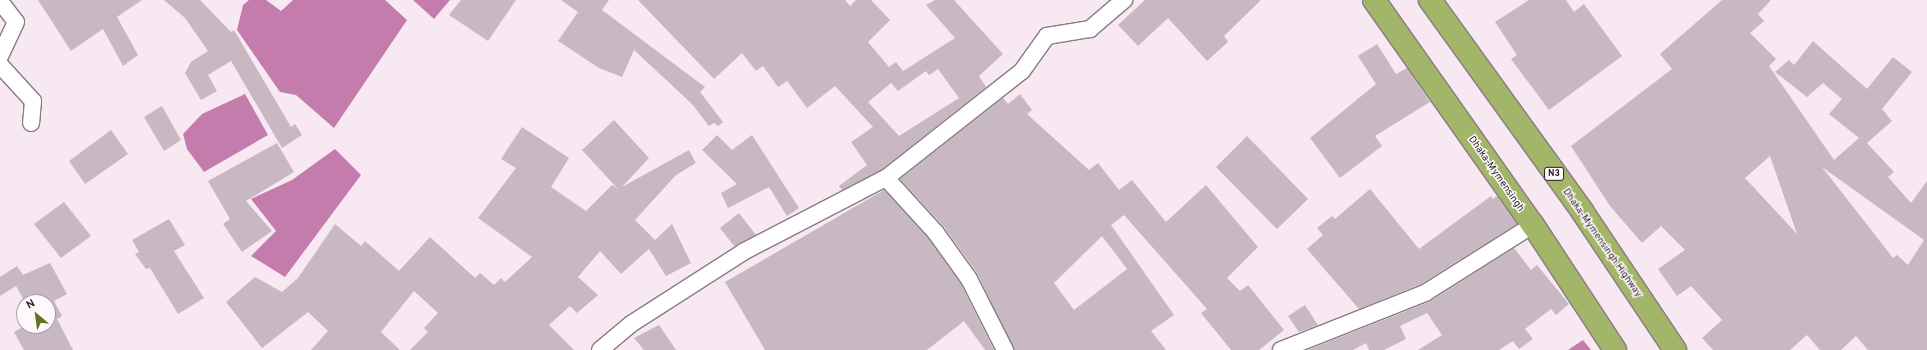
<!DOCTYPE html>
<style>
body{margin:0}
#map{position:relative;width:1927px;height:350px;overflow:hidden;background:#f8e8f2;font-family:Overpass,sans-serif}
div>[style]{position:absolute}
.water>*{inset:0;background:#c47cad}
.building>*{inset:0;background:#c7b8c2}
.roads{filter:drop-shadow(1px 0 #897b84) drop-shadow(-1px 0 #897b84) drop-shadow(0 1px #897b84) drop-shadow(0 -1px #897b84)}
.street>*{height:16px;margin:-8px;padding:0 8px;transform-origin:8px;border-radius:8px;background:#fff}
.highway>*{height:22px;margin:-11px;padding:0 11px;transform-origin:11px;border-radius:11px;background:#a3b569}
span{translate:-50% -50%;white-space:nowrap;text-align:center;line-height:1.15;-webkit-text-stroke:3px #fff8fc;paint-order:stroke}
.shield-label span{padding:1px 3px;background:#fff8fc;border:1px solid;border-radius:3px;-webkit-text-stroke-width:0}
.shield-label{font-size:9px;color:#231d21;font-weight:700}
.street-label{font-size:10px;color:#231d21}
.north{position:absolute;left:16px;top:294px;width:40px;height:40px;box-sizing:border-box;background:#fff8fc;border:1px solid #a7a0a4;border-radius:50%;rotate:331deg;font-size:11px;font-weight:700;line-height:16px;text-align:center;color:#231d21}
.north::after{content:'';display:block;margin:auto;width:14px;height:18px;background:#637320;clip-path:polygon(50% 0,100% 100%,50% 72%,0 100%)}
</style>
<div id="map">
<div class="water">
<div style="clip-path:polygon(249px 0,266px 0,281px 11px,293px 0,385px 0,407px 20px,334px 128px,296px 95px,280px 92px,237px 30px,243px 5px)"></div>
<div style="clip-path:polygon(413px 0,450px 0,434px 19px)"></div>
<div style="clip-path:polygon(245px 94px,268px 135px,204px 172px,187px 149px,183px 134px,202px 114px)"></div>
<div style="clip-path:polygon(335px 149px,361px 175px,285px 277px,251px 256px,276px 231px,251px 199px,292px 180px)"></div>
<div style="clip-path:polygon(1583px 340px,1591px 350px,1568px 350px)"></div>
</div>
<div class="building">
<div style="clip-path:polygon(38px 0,142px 0,117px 17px,138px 55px,123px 66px,103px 29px,71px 51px)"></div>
<div style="clip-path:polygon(164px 0,200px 0,231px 32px,234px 30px,291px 127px,295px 124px,302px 135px,282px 148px,231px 61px,208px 75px,217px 91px,201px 100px,185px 73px,191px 62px,208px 51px,185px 18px)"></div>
<div style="clip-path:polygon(461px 0,516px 0,488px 41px,449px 15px)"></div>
<div style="clip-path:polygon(561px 0,609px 0,602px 10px,705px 87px,700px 92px,723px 122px,718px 126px,714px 123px,709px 126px,692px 104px,634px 50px,622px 77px,599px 68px,558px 41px,578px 12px)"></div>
<div style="clip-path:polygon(evenodd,638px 0,845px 0,850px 6px,856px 0,871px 0,890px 20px,868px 42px,889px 67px,896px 62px,903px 71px,955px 38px,926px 5px,935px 0,954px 0,1003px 54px,979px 76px,986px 87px,881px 170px,842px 190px,839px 186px,867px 165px,851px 142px,873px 127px,835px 86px,807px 108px,787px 81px,778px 87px,763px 66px,756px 71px,742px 53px,714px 79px,638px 0,938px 69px,959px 98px,899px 136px,868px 102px,891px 83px,898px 91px,926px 71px,929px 75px,938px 69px)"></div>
<div style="clip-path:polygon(1145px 0,1261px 0,1224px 36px,1228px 42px,1207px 61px,1168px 18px,1138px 46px,1118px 25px)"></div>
<div style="clip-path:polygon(1529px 0,1566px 0,1574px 12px,1584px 4px,1622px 56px,1549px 110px,1511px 59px,1517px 55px,1495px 22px)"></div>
<div style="clip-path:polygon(evenodd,1722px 0,1771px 0,1758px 14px,1764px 21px,1750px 33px,1776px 59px,1769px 66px,1834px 160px,1859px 138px,1829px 114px,1842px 99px,1823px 83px,1807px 97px,1775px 72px,1789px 60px,1794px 65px,1813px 41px,1867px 89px,1893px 57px,1912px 72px,1882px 109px,1892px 121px,1867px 143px,1894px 172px,1888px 177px,1911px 203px,1927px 181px,1927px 350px,1868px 350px,1856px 336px,1841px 350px,1820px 350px,1807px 335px,1790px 350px,1713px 350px,1702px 338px,1722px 320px,1691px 286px,1677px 296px,1658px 269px,1685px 250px,1661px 226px,1642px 243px,1610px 206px,1571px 146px,1672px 69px,1660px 54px,1722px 0,1770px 156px,1797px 234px,1745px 178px,1770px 156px,1722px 0,1822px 167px,1924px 240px,1908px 265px,1897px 255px,1893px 258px,1822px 167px)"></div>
<div style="clip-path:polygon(1377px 44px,1396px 74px,1407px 68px,1430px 102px,1375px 136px,1382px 146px,1340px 178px,1310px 138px,1376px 84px,1358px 56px)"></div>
<div style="clip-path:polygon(evenodd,1020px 94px,1032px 110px,1027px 114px,1089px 170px,1098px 163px,1119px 190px,1132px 180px,1166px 222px,1206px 185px,1258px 247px,1227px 278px,1240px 291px,1248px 285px,1284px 330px,1259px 350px,1231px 350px,1201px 313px,1207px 309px,1124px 215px,1111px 225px,1174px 315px,1151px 331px,1166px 350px,1014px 350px,977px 273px,944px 227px,900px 179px,1003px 98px,1008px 104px,1020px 94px,1102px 236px,1127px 269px,1074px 310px,1054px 283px,1102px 236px)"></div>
<div style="clip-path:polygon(162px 106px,181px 140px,164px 151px,144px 117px)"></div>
<div style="clip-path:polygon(614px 120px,649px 158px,622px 187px,689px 150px,696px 163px,676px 175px,635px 220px,655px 240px,672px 224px,691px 263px,666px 276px,649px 249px,621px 274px,600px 251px,578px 277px,598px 295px,577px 313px,570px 306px,549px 325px,574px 350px,410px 350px,428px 332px,424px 328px,438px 313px,414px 291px,381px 332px,400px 350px,311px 350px,328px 331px,308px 312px,262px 348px,226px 302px,255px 277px,282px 292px,298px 278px,335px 224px,361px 246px,365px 241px,399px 271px,430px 237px,475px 278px,480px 273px,494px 285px,501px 278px,505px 282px,532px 257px,478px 218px,516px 168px,501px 159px,522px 127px,569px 158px,551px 187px,586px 211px,612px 185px,618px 189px,582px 150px)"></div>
<div style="clip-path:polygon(111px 130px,128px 154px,85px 184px,69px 161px)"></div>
<div style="clip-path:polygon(717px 135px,732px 150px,752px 135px,799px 208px,787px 216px,769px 187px,728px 208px,721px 193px,737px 184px,702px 150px)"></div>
<div style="clip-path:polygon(1247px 136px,1308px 199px,1277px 229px,1216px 167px)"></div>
<div style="clip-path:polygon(277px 143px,294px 172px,246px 201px,272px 231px,242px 252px,223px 224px,230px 219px,208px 181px)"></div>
<div style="clip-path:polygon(1370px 189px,1419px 249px,1491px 196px,1493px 199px,1497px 196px,1517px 224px,1421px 284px,1359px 309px,1307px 249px,1323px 235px,1317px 228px,1332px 216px,1335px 219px)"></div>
<div style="clip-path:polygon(884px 190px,929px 239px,961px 284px,994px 350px,985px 350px,964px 321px,927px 350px,765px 350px,725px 282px)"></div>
<div style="clip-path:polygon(64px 202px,91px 236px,61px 258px,34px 224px)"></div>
<div style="clip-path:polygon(739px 213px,756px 235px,734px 246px,720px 228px)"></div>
<div style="clip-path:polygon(169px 219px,185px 245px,174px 251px,204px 298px,178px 314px,150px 268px,146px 269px,135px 254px,139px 252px,132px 240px)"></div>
<div style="clip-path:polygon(1514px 248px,1531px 270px,1537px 265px,1569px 304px,1556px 315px,1551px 309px,1525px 329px,1533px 339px,1519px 349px,1513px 341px,1499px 350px,1418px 350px,1442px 335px,1427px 313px,1400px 326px,1406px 339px,1384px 350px,1369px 350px,1366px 343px,1353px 350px,1308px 350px,1429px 302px)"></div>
<div style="clip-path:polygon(50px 263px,67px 294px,54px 301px,62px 316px,57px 319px,73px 350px,24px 350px,14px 332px,25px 326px,48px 326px,48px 302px,25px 302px,16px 286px,0 296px,0 277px,17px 266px,23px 275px)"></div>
<div style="clip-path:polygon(1305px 305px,1318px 325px,1299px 332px,1288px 316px)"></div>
<div style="clip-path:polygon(659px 325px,676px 350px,644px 350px,634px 338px)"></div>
</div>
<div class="roads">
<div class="street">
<div style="left:0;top:1px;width:26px;rotate:53deg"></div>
<div style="left:16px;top:22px;width:38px;rotate:115deg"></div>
<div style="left:0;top:65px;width:49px;rotate:47.5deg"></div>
<div style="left:33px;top:101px;width:22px;rotate:95deg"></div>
<div style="left:886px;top:178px;width:74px;rotate:47.7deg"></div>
<div style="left:936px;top:233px;width:57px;rotate:54.3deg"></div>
<div style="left:969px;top:279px;width:80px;rotate:63.1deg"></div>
<div style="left:600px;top:350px;width:40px;rotate:-40deg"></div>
<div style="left:631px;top:324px;width:133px;rotate:-32.7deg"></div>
<div style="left:743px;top:252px;width:161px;rotate:-27.4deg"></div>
<div style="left:886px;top:178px;width:173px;rotate:-38.2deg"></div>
<div style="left:1022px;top:71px;width:43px;rotate:-54.5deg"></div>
<div style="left:1047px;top:36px;width:44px;rotate:-9.2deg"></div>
<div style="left:1090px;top:29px;width:45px;rotate:-40.5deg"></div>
<div style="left:1281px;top:350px;width:155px;rotate:-21.6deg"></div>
<div style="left:1425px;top:293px;width:128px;rotate:-32.2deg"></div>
</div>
<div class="highway">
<div style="left:1374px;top:0;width:276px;rotate:54.8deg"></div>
<div style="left:1533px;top:225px;width:149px;rotate:56.7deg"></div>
<div style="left:1430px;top:0;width:260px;rotate:54.2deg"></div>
<div style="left:1582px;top:211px;width:167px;rotate:56.2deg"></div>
</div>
</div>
<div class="shield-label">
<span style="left:1554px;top:174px">N3</span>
</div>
<div class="street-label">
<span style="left:1496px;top:174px;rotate:55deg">Dhaka-Mymensingh</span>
<span style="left:1602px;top:243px;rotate:55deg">Dhaka-Mymensingh Highway</span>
</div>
<div class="north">N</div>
</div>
